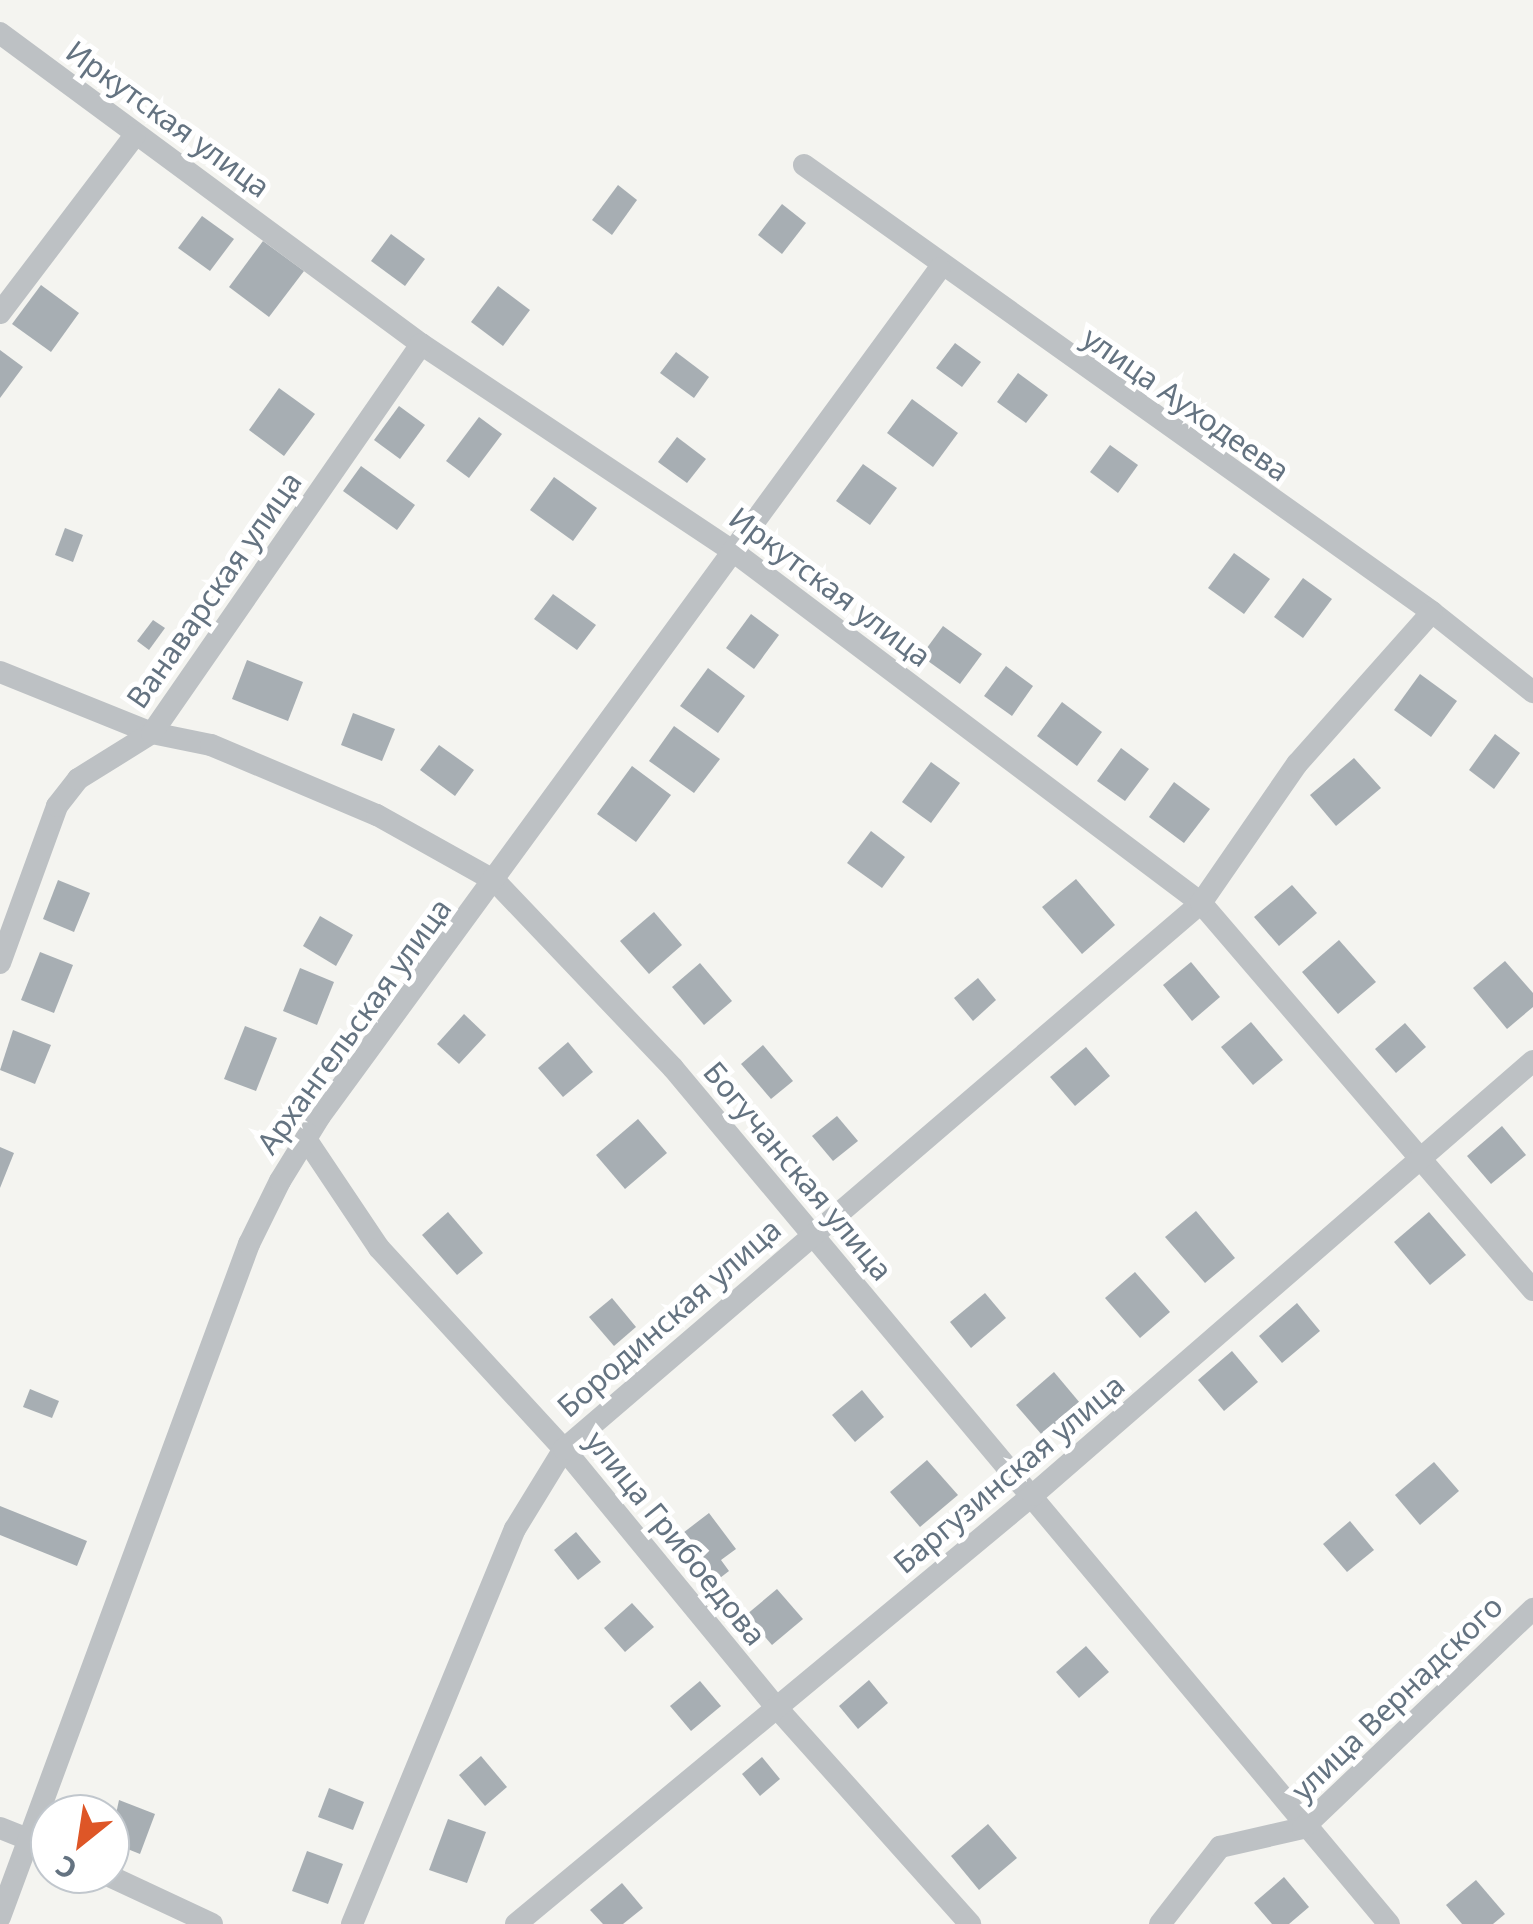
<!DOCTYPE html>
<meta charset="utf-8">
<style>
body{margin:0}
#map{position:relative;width:1533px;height:1924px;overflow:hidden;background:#f4f4f0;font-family:"Noto Sans",sans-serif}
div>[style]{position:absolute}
.building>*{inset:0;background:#a7aeb3}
.minor>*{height:22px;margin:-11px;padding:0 11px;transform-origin:11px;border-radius:11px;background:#bdc1c4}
span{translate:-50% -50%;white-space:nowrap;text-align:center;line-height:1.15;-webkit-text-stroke:10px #fff;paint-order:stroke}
.street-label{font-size:30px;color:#647381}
.north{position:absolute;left:30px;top:1794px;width:100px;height:100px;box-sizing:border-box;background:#fff;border:2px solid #c1c7cd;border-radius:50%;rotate:210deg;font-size:28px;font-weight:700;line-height:40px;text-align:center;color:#647381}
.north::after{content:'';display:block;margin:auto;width:35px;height:45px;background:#de5627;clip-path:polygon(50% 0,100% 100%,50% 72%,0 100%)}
</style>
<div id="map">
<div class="building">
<div style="clip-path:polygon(618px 185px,637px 200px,612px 235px,592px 220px)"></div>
<div style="clip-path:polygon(782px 204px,806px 223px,782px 254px,758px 235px)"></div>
<div style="clip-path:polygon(202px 216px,234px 239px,210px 271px,178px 248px)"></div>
<div style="clip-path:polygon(391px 234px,425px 259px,405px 286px,371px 261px)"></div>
<div style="clip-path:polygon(263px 241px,304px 271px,269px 317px,229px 287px)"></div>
<div style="clip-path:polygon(41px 285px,79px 313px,51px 352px,12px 324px)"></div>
<div style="clip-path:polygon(498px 286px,530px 310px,503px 346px,471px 322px)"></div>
<div style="clip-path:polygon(955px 343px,981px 362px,962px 387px,936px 368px)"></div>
<div style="clip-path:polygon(0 350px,23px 367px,0 398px)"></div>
<div style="clip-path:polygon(676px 352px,709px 377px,694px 398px,660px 373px)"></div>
<div style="clip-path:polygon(1018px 373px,1048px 395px,1026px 423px,997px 402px)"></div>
<div style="clip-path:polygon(279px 388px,315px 414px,284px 456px,249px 430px)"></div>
<div style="clip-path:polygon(912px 399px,958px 433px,933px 467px,887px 433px)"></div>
<div style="clip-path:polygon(399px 406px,425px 425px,400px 459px,374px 440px)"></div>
<div style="clip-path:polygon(479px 417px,502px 434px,469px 478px,446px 461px)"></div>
<div style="clip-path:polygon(677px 437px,706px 459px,687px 483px,658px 462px)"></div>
<div style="clip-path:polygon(1110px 445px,1138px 465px,1118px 493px,1090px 472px)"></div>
<div style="clip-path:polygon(863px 464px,897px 488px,870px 525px,836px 501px)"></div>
<div style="clip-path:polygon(361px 466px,415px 505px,397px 530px,343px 491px)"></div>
<div style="clip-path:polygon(554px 477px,597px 508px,573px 541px,530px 510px)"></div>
<div style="clip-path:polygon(65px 528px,83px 535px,73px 562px,55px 555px)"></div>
<div style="clip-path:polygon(1234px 553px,1270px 579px,1244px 614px,1208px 588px)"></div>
<div style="clip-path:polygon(1303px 578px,1332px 599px,1303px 638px,1274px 617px)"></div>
<div style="clip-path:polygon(553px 594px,596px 625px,577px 650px,534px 619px)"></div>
<div style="clip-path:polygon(751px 614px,779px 635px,754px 669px,726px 648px)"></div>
<div style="clip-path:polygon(153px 620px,165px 628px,149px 650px,137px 641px)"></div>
<div style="clip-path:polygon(943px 626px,982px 654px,960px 684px,921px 656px)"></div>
<div style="clip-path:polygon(247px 660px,303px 682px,288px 721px,232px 699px)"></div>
<div style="clip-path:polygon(1006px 666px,1033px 686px,1012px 716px,984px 696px)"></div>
<div style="clip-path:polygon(708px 668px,745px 696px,718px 733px,680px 706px)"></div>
<div style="clip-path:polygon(1420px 674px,1457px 701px,1431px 737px,1394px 710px)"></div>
<div style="clip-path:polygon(1062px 702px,1102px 732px,1077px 766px,1037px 736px)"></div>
<div style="clip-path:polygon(353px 713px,395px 729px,382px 761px,341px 745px)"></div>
<div style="clip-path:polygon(674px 726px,720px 759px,694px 793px,649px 761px)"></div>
<div style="clip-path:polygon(1495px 734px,1520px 753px,1494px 789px,1469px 770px)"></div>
<div style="clip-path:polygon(439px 745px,474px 770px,455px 796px,420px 770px)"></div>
<div style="clip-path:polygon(1121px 748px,1149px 769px,1125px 801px,1097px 781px)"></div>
<div style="clip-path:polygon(1354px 758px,1381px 788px,1336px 826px,1310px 795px)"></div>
<div style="clip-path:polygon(931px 762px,960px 783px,931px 823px,902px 802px)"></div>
<div style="clip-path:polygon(632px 766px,671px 795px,636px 842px,597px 814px)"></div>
<div style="clip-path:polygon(1174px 782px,1210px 809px,1184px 843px,1149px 817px)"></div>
<div style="clip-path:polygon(871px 831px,905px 857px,882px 888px,847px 863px)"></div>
<div style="clip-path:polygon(1076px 879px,1115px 925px,1082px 954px,1042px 907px)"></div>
<div style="clip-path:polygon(58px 880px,90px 893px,74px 932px,43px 919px)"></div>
<div style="clip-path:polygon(1292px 885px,1317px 913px,1279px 946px,1254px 917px)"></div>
<div style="clip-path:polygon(654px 912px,682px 945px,649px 974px,620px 941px)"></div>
<div style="clip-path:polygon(320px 916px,353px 935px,336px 966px,303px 946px)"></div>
<div style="clip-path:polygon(1339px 940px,1376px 982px,1338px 1014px,1302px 972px)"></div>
<div style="clip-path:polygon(40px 952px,73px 965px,54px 1013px,21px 1000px)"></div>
<div style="clip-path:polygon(1505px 961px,1533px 993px,1533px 1007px,1507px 1029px,1473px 988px)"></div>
<div style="clip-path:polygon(1191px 962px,1220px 997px,1192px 1021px,1163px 985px)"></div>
<div style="clip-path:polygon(700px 963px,732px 1001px,704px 1025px,672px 987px)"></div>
<div style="clip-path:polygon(300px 968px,334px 982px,317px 1025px,283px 1011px)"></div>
<div style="clip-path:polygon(978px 978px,996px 1000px,973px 1021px,954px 998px)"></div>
<div style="clip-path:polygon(464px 1014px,486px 1035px,459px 1064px,437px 1044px)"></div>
<div style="clip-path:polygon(1251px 1022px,1283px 1060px,1253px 1085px,1221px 1047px)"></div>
<div style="clip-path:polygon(1405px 1023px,1426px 1047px,1396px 1073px,1375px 1049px)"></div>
<div style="clip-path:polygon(245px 1026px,277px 1038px,256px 1091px,224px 1079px)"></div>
<div style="clip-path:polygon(13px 1030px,51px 1045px,35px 1084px,0 1070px)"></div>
<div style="clip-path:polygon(568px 1042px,593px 1072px,563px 1097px,538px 1068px)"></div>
<div style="clip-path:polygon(763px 1045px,793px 1081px,771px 1099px,741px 1064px)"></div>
<div style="clip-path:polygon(1086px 1047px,1110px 1076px,1075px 1106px,1050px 1077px)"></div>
<div style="clip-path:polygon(837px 1116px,858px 1141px,833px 1161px,812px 1136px)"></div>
<div style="clip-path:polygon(638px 1119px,667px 1153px,625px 1189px,596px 1155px)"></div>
<div style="clip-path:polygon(1502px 1126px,1526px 1155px,1491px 1184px,1467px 1156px)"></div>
<div style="clip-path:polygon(0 1147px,14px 1153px,0 1188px)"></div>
<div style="clip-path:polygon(1196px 1211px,1235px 1258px,1205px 1283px,1165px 1237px)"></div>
<div style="clip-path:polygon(448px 1212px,483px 1253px,457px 1275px,422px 1235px)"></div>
<div style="clip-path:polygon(1429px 1212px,1466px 1255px,1430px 1285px,1394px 1242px)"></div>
<div style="clip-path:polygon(1135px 1272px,1170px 1312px,1140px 1338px,1105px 1298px)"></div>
<div style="clip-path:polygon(985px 1293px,1006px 1318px,971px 1348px,950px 1322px)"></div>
<div style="clip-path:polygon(612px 1298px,636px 1327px,614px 1346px,589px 1317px)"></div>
<div style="clip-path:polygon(1297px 1303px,1320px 1331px,1282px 1363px,1259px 1336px)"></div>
<div style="clip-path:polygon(1232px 1351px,1258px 1382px,1224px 1411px,1198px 1380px)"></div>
<div style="clip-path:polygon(1054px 1372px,1080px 1403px,1042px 1435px,1016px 1405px)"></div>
<div style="clip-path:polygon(30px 1389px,59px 1401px,52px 1418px,23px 1407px)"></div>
<div style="clip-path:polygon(862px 1390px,884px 1417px,855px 1442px,832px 1415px)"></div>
<div style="clip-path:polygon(927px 1460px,958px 1495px,920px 1527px,890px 1492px)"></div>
<div style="clip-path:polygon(1434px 1462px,1459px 1491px,1420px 1525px,1395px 1495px)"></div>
<div style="clip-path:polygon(0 1506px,87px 1541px,77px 1566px,0 1535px)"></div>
<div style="clip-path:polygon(709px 1513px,736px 1549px,721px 1560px,729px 1571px,707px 1588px,698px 1575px,705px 1569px,679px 1536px)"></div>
<div style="clip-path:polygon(1350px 1521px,1374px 1550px,1347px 1572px,1323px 1544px)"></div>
<div style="clip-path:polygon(576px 1532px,601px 1562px,578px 1580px,554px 1550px)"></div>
<div style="clip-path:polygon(777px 1589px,803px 1619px,772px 1645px,746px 1615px)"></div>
<div style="clip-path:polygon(632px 1603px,654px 1627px,625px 1652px,604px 1628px)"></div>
<div style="clip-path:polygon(1086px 1646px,1109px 1672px,1079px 1698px,1056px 1672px)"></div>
<div style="clip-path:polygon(869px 1680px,888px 1703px,858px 1729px,839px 1706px)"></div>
<div style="clip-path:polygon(700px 1681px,721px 1706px,691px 1731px,670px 1706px)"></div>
<div style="clip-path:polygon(481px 1756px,507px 1787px,485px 1806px,459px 1775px)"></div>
<div style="clip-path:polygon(762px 1757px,780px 1779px,760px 1796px,742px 1774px)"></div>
<div style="clip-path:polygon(329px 1788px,364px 1802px,353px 1830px,318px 1817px)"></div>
<div style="clip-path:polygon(119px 1800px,155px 1814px,140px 1854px,110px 1842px)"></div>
<div style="clip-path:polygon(448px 1819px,486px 1832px,467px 1883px,429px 1870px)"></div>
<div style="clip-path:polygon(988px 1824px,1017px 1858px,979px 1890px,951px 1856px)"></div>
<div style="clip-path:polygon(307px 1851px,343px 1864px,328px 1904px,292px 1891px)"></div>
<div style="clip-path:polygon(1284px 1877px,1309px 1907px,1289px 1924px,1272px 1924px,1254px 1903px)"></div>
<div style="clip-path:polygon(1476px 1880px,1505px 1914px,1493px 1924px,1462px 1924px,1446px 1905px)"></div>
<div style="clip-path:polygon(622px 1883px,643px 1908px,623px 1924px,603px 1924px,590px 1910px)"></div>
</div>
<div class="minor">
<div style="left:0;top:33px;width:523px;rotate:36.45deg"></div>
<div style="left:421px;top:344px;width:376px;rotate:33.6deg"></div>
<div style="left:734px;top:552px;width:584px;rotate:36.93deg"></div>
<div style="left:1201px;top:903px;width:510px;rotate:49.37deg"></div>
<div style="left:804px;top:165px;width:771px;rotate:35.44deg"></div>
<div style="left:1432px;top:612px;width:129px;rotate:38.4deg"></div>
<div style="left:0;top:313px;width:223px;rotate:-52.8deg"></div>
<div style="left:0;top:672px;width:164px;rotate:21.9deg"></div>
<div style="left:152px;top:733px;width:60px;rotate:11.5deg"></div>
<div style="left:211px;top:745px;width:180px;rotate:22.9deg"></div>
<div style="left:377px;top:815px;width:135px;rotate:29.2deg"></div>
<div style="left:495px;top:881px;width:258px;rotate:46.4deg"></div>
<div style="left:673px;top:1068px;width:1116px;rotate:50.09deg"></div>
<div style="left:0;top:963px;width:167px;rotate:-70deg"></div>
<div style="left:57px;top:806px;width:34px;rotate:-52deg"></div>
<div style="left:78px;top:779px;width:87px;rotate:-31.9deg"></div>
<div style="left:152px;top:733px;width:473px;rotate:-55.3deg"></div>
<div style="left:306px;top:1139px;width:131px;rotate:56.2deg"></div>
<div style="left:379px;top:1248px;width:273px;rotate:47.4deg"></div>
<div style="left:564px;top:1449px;width:335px;rotate:50.6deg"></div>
<div style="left:777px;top:1708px;width:290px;rotate:48.2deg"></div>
<div style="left:0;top:1828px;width:54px;rotate:21.8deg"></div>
<div style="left:105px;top:1874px;width:118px;rotate:25deg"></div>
<div style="left:0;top:1917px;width:718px;rotate:-69.7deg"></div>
<div style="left:249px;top:1244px;width:70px;rotate:-63.8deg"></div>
<div style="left:280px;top:1181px;width:76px;rotate:-58.4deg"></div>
<div style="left:320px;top:1116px;width:1050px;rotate:-53.83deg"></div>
<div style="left:352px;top:1924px;width:427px;rotate:-67.6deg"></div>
<div style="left:515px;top:1529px;width:94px;rotate:-58.5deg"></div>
<div style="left:564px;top:1449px;width:839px;rotate:-40.6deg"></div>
<div style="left:1201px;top:903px;width:169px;rotate:-55.4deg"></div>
<div style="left:1297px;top:764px;width:203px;rotate:-48.4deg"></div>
<div style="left:516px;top:1924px;width:672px;rotate:-39.69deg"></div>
<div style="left:1033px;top:1495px;width:662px;rotate:-40.96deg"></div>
<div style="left:1160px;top:1924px;width:98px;rotate:-52.1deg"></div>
<div style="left:1220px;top:1847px;width:85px;rotate:-12.9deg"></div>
<div style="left:1303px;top:1828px;width:318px;rotate:-43.6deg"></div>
</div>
<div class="street-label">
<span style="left:168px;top:119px;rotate:36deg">Иркутская улица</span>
<span style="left:1186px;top:404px;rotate:35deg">улица Ауходеева</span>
<span style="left:830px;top:587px;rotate:37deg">Иркутская улица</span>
<span style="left:214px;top:590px;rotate:-55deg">Ванаварская улица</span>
<span style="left:354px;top:1026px;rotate:-54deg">Архангельская улица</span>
<span style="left:798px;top:1171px;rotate:50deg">Богучанская улица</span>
<span style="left:669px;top:1318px;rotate:-41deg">Бородинская улица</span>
<span style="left:1009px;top:1474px;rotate:-40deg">Баргузинская улица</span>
<span style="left:676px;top:1538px;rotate:51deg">улица Грибоедова</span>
<span style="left:1397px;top:1698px;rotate:-44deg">улица Вернадского</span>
</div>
<div class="north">С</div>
</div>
